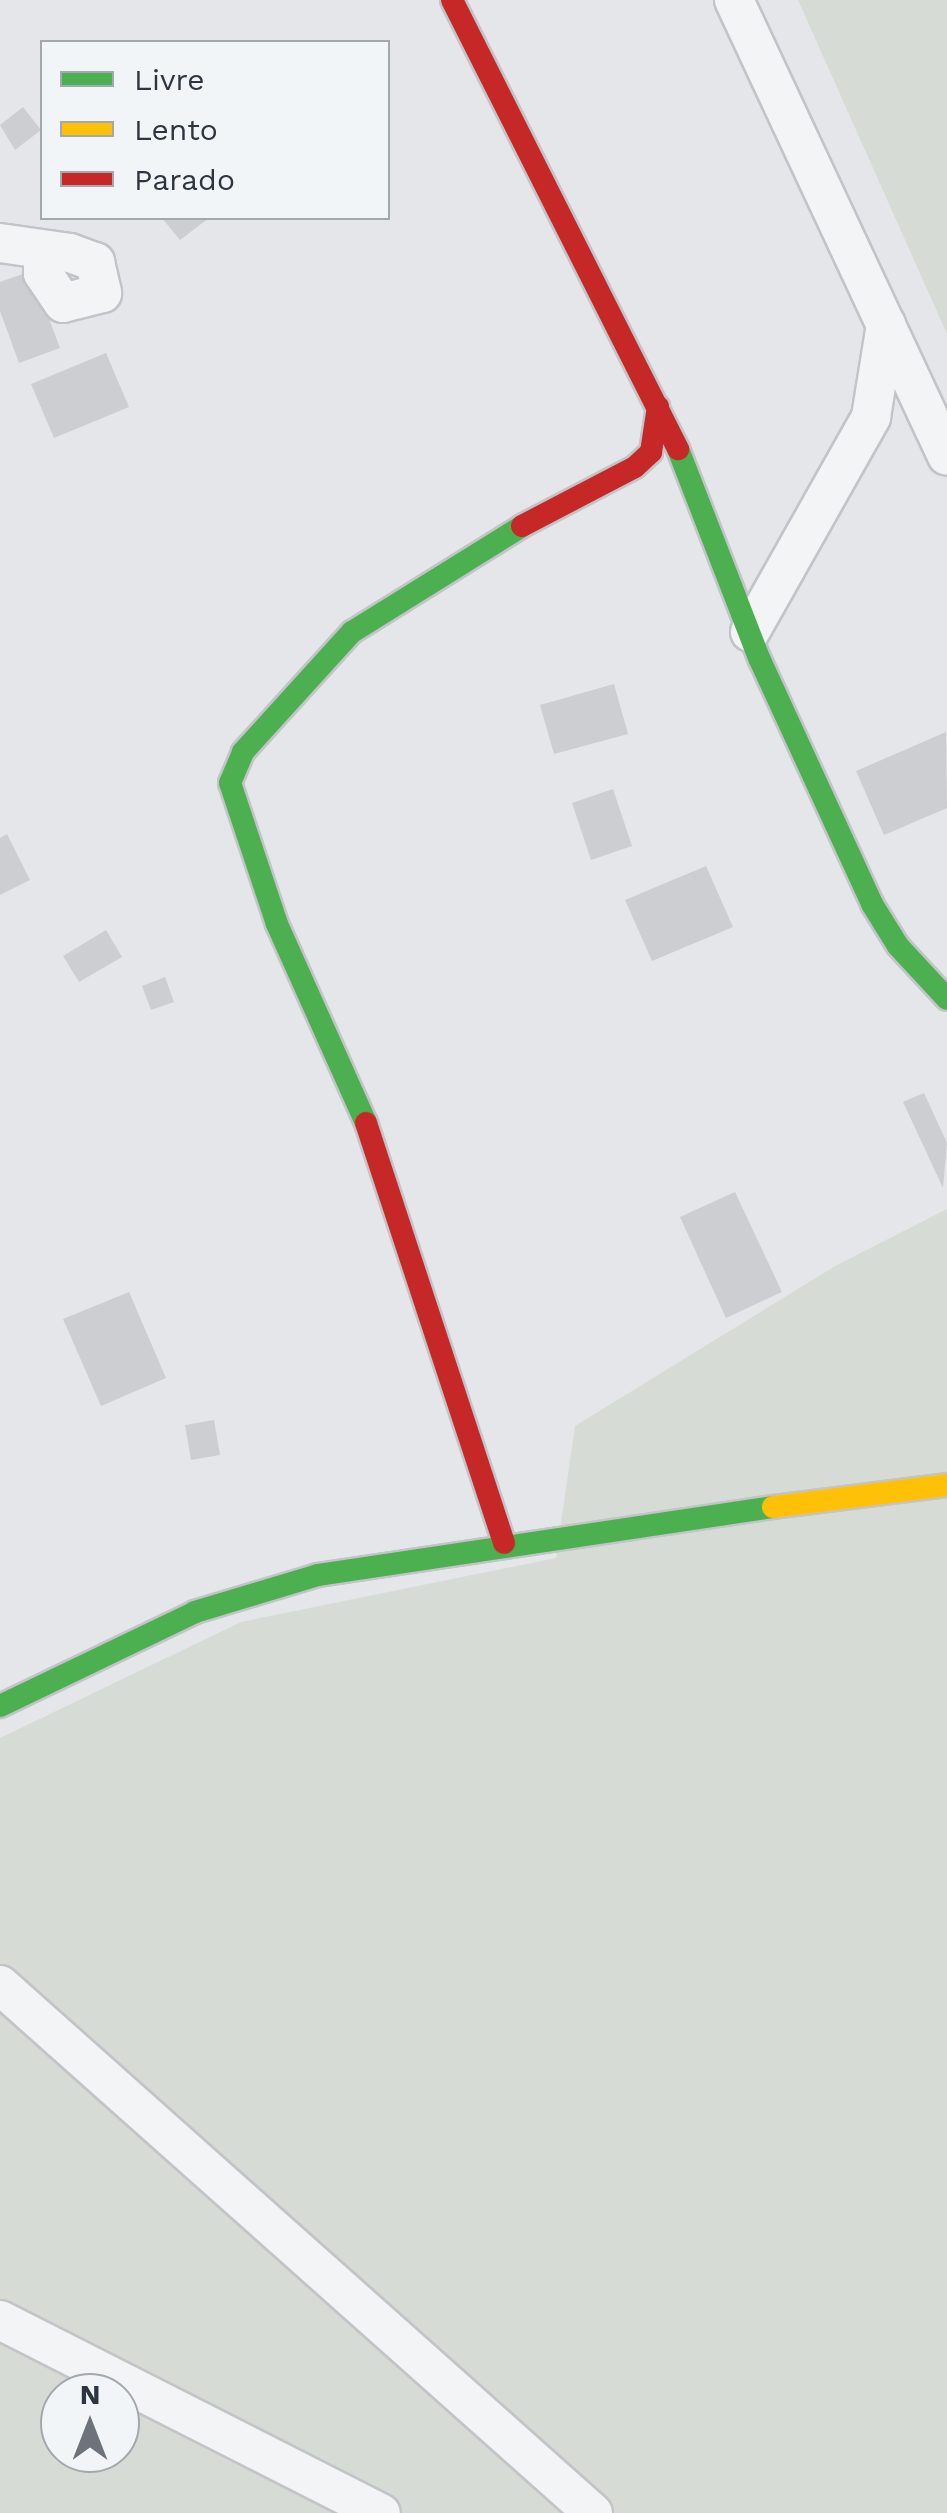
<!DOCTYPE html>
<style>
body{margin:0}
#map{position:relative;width:947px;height:2513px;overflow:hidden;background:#e4e6e9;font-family:"Work Sans",sans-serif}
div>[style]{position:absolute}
.green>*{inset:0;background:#d6dcd5}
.building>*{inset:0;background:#cdced1}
.roads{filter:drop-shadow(2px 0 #c2c4c7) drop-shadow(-2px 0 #c2c4c7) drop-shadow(0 2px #c2c4c7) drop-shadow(0 -2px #c2c4c7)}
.street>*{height:38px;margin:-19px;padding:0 19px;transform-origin:19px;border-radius:19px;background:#f3f4f5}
.fast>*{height:22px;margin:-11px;padding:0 11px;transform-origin:11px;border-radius:11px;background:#4caf50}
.slow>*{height:22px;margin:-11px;padding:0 11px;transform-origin:11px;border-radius:11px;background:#ffc107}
.jam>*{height:22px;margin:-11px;padding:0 11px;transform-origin:11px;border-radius:11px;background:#c62828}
span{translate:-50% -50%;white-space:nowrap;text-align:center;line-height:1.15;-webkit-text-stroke:9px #f2f5f7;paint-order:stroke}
.legend{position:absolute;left:40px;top:40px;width:350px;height:180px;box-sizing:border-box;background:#f2f5f7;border:2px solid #a3a8ae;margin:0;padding:12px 18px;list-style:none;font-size:30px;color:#2c3540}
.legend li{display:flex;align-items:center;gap:20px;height:50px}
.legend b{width:50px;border:2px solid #a3a8ae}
.north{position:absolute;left:40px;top:2373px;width:100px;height:100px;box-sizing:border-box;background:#f2f5f7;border:2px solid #a3a8ae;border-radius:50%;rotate:0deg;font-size:28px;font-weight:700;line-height:40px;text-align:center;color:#2c3540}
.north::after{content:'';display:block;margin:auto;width:35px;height:45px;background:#6c737b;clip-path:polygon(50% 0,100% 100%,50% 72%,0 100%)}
</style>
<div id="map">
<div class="green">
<div style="clip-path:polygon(798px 0,947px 0,947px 334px)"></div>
<div style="clip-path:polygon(evenodd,947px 1209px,947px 2513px,0 2513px,0 1738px,241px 1622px,556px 1558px,575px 1426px,837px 1265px,947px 1209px,60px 2393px,120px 2393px,120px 2453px,60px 2453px,60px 2393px)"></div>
</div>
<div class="building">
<div style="clip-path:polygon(23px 107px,41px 130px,15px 150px,0 125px)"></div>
<div style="clip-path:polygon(162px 218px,209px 218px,180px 240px)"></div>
<div style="clip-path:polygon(31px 271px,60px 348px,19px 363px,0 311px,0 282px)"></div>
<div style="clip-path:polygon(106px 353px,129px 407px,54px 438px,31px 384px)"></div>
<div style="clip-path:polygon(614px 684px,628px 734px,554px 754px,540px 705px)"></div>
<div style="clip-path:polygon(946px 732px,947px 808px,884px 835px,856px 771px)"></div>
<div style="clip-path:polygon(613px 789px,632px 846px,591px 860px,572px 803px)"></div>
<div style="clip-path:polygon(7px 834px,30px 880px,0 895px,0 838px)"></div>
<div style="clip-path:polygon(706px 866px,733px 927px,652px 961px,625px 900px)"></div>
<div style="clip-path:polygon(106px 930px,122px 957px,79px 982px,63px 956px)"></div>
<div style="clip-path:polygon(165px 977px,174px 1002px,151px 1010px,142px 986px)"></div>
<div style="clip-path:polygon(924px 1093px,947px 1143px,943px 1188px,903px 1102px)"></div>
<div style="clip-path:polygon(735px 1192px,782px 1292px,726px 1318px,680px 1217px)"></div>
<div style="clip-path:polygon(129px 1292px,166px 1378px,101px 1406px,63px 1319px)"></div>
<div style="clip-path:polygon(214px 1420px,220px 1455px,191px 1460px,185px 1425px)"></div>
</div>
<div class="roads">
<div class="street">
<div style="left:734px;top:0;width:503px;rotate:64.96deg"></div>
<div style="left:0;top:243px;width:71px;rotate:8.1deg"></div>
<div style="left:70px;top:253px;width:27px;rotate:20deg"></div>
<div style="left:95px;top:262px;width:32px;rotate:77deg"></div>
<div style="left:102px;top:293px;width:40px;rotate:165.6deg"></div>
<div style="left:63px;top:303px;width:36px;rotate:-124deg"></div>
<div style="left:43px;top:273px;width:22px;rotate:-90deg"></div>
<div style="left:750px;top:632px;width:247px;rotate:-60.6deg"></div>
<div style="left:871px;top:417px;width:94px;rotate:-80.8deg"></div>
<div style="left:0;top:1985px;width:794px;rotate:41.68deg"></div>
<div style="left:0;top:2320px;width:427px;rotate:26.9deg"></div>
</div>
<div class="fast">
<div style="left:678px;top:449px;width:226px;rotate:68.8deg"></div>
<div style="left:760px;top:660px;width:268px;rotate:65.3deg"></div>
<div style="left:872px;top:904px;width:49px;rotate:58.2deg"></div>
<div style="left:898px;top:946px;width:72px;rotate:47.2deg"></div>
<div style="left:366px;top:1123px;width:218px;rotate:-114.1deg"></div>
<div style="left:277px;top:924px;width:149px;rotate:-108.4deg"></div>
<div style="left:230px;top:783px;width:34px;rotate:-67deg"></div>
<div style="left:243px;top:752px;width:162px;rotate:-47.8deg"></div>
<div style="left:352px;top:632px;width:200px;rotate:-31.9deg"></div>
<div style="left:0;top:1706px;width:216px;rotate:-25.7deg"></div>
<div style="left:195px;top:1612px;width:128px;rotate:-16.7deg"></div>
<div style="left:318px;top:1575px;width:460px;rotate:-8.5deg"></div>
</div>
<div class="slow">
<div style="left:773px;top:1507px;width:175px;rotate:-7.2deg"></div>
</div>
<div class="jam">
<div style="left:452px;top:0;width:503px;rotate:63.28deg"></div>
<div style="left:522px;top:526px;width:127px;rotate:-27.6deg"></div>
<div style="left:635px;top:467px;width:22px;rotate:-43deg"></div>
<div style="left:651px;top:452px;width:46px;rotate:-81.2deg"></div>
<div style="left:366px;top:1123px;width:442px;rotate:71.8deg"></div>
</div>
</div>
<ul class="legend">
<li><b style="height:12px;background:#4caf50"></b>Livre</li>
<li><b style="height:12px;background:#ffc107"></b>Lento</li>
<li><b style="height:12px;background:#c62828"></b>Parado</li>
</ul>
<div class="north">N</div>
</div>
